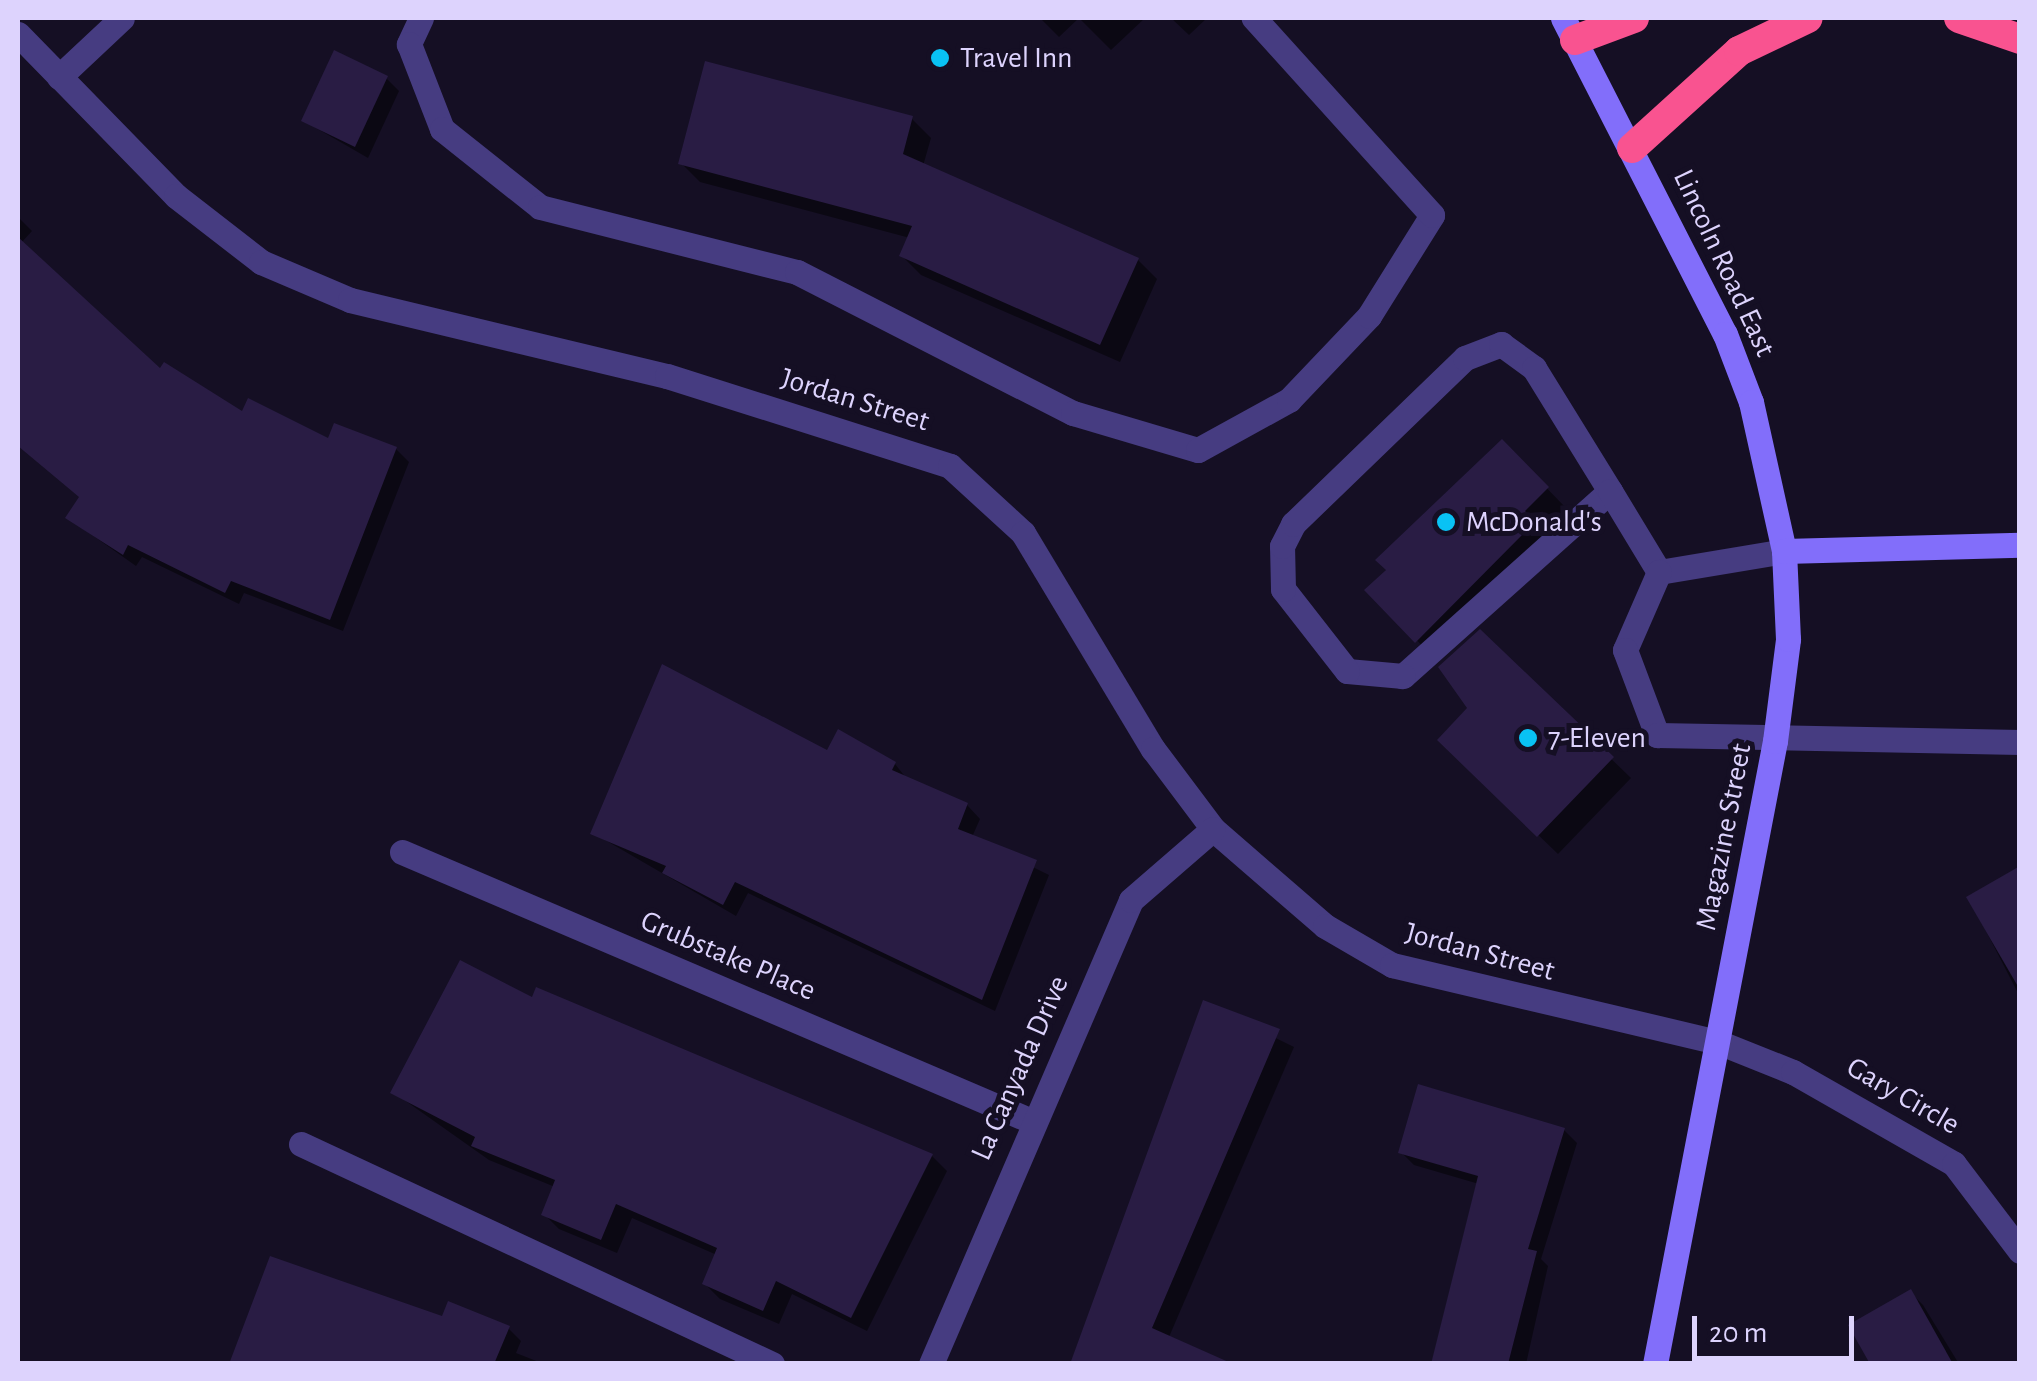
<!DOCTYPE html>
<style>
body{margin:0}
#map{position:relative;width:2037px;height:1381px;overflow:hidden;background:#150f24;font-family:"Alegreya Sans",sans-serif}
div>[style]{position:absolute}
.shadow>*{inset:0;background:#0007}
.building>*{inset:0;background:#291c44}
.lane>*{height:25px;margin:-12.5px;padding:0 12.5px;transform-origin:12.5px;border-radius:12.5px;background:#463c81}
.street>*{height:25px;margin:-12.5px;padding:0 12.5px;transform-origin:12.5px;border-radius:12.5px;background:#463c81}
.secondary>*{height:25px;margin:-12.5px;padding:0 12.5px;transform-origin:12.5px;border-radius:12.5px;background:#826efa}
.highway>*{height:30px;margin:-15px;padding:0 15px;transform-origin:15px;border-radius:15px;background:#f95390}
.dots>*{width:28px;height:28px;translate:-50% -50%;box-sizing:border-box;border:5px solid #150f24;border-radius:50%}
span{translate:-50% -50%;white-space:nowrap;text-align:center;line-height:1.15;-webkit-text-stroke:10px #150f24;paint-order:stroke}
.poi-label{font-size:30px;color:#ddd3fd}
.left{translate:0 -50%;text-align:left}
.street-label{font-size:30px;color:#ddd3fd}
.frame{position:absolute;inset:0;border:20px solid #ddd3fd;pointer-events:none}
.scale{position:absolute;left:1692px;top:1316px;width:162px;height:45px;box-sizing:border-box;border:5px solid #ddd3fd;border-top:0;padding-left:12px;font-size:30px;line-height:35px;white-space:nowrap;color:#ddd3fd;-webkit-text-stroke:8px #150f24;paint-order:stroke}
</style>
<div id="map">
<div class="shadow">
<div style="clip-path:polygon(1040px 18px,1039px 18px,1145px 18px,1111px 50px,1079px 18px,1059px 37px)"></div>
<div style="clip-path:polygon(1171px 18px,1207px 18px,1189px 35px)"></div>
<div style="clip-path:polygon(386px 78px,399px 91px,368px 158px,304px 121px)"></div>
<div style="clip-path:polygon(912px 119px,931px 138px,923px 166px,1138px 260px,1157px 279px,1120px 362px,921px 275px,902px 256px,910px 238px,700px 182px,681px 163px)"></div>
<div style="clip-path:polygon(18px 217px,32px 231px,21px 243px,160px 372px,243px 414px,329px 441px,396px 449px,409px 462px,343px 631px,244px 593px,239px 604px,142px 557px,136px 566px,68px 518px,81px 497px,18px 439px)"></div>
<div style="clip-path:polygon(1502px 442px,1566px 508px,1542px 532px,1552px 543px,1436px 660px,1368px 590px)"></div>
<div style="clip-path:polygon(1480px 632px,1631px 778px,1558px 854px,1440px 740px,1470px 708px)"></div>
<div style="clip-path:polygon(828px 753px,895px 764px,907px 779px,967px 805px,980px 819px,972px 837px,1049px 875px,995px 1011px,748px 893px,736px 916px,593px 833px)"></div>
<div style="clip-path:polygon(2020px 868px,2020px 997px,1969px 898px)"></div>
<div style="clip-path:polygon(533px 1001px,932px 1156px,947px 1171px,867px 1331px,792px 1294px,779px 1324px,720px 1299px,705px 1284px,717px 1255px,632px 1218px,617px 1253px,559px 1229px,544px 1214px,555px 1187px,489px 1160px,393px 1092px)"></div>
<div style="clip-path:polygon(1205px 1003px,1294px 1047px,1169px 1337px,1073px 1364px)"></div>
<div style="clip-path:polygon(1564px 1130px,1577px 1143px,1541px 1259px,1548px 1266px,1526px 1364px,1434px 1364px,1479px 1184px,1414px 1165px,1401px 1152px)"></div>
<div style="clip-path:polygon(1910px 1292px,1923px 1305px,1959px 1364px,1874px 1364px)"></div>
<div style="clip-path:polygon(443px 1319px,508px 1328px,521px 1341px,516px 1353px,544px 1364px,232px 1364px)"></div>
</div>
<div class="building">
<div style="clip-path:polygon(334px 50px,388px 76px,355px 147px,301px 121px)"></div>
<div style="clip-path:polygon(705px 61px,913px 116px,903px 154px,1139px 258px,1100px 345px,899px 256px,912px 226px,678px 164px)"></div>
<div style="clip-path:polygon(18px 237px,160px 368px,164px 362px,242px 411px,248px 398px,328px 438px,334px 423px,397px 447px,330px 620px,231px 581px,225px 593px,128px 545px,123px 555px,65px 518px,79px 497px,18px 446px)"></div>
<div style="clip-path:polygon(1502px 439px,1549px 487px,1525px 511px,1535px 522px,1415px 643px,1364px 590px,1386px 570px,1375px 560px)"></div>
<div style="clip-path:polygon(1480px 629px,1614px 757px,1537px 837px,1437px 740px,1467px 708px,1438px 667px)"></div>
<div style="clip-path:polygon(662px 664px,827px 750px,838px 729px,896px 762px,892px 770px,968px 803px,958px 829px,1037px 860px,982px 1000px,735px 882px,723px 905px,662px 873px,666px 866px,590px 834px)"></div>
<div style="clip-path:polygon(2020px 866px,2020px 990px,1966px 897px)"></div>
<div style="clip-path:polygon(460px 960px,532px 997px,536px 987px,933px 1154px,851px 1318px,776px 1281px,763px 1311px,702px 1284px,717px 1248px,616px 1204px,601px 1240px,541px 1215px,555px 1180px,471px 1146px,475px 1137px,390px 1093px)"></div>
<div style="clip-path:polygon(1203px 1000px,1280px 1029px,1152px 1328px,1233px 1364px,1070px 1364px)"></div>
<div style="clip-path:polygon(1418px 1084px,1565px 1128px,1528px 1249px,1537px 1251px,1508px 1364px,1431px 1364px,1478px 1176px,1398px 1153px)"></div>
<div style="clip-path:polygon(270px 1256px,442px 1316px,448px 1301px,510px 1326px,494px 1364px,229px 1364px)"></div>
<div style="clip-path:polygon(1911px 1289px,1953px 1364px,1870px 1364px,1848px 1325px)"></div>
</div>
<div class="lane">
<div style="left:421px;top:18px;width:29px;rotate:115deg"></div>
<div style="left:409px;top:44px;width:91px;rotate:68.8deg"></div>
<div style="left:442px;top:129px;width:125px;rotate:38.5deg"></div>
<div style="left:540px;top:207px;width:265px;rotate:14.2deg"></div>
<div style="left:797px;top:272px;width:310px;rotate:27.1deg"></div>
<div style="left:1073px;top:413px;width:130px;rotate:16.5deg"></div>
<div style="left:1198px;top:450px;width:104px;rotate:-28.8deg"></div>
<div style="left:1289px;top:400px;width:116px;rotate:-46.4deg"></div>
<div style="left:1369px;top:316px;width:119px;rotate:-58deg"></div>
<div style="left:1432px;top:215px;width:266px;rotate:-132.1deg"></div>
<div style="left:59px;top:77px;width:86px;rotate:-43.1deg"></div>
<div style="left:1610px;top:491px;width:278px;rotate:138.2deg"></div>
<div style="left:1403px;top:676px;width:56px;rotate:-174.9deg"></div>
<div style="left:1347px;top:671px;width:104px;rotate:-128deg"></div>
<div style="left:1283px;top:589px;width:43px;rotate:-91.3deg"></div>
<div style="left:1282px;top:546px;width:25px;rotate:-63deg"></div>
<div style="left:1293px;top:524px;width:239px;rotate:-44deg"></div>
<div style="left:1465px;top:358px;width:39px;rotate:-21deg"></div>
<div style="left:1501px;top:344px;width:41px;rotate:36deg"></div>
<div style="left:1534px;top:368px;width:145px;rotate:58.3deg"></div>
<div style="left:1610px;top:491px;width:95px;rotate:58.8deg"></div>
<div style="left:1659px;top:572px;width:127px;rotate:-9.5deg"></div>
<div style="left:1659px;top:572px;width:85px;rotate:113.6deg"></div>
<div style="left:1625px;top:650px;width:91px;rotate:69.4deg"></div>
<div style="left:1657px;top:735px;width:363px;rotate:1.1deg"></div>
</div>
<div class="street">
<div style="left:18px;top:34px;width:226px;rotate:45.7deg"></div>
<div style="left:176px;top:196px;width:108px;rotate:37.8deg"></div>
<div style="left:261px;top:262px;width:97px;rotate:23.1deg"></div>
<div style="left:350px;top:300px;width:326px;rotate:13.5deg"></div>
<div style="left:667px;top:376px;width:297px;rotate:17.6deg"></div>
<div style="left:950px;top:466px;width:99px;rotate:42.5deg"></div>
<div style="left:1023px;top:533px;width:252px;rotate:59deg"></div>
<div style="left:1153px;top:749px;width:100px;rotate:53.1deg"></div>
<div style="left:1213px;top:829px;width:148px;rotate:40.9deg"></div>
<div style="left:1325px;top:926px;width:78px;rotate:30.2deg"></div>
<div style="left:1392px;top:965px;width:335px;rotate:13.3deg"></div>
<div style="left:1718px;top:1042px;width:81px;rotate:21.8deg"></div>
<div style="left:1793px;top:1072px;width:185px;rotate:29.7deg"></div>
<div style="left:1954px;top:1164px;width:109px;rotate:52.8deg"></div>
<div style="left:402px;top:852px;width:682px;rotate:23.14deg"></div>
<div style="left:301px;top:1144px;width:520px;rotate:25.04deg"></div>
<div style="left:931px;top:1364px;width:505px;rotate:-66.68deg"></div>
<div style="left:1131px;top:900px;width:108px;rotate:-40.9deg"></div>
</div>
<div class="secondary">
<div style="left:1563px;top:18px;width:355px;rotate:62.9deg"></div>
<div style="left:1725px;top:334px;width:73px;rotate:69.1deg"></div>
<div style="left:1751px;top:402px;width:153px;rotate:77.5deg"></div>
<div style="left:1655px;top:1364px;width:634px;rotate:-79.1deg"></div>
<div style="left:1775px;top:741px;width:103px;rotate:-82.7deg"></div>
<div style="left:1788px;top:639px;width:88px;rotate:-92.6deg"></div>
<div style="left:1784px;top:551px;width:236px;rotate:-1.5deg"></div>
</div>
<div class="highway">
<div style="left:1959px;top:18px;width:65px;rotate:19deg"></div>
<div style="left:1575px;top:40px;width:63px;rotate:-20.4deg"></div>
<div style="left:1632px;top:148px;width:144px;rotate:-42.2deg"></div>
<div style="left:1739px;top:51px;width:76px;rotate:-25.6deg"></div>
</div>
<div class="dots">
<div style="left:940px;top:58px;background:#09c2f4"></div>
<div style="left:1446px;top:522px;background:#09c2f4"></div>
<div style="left:1528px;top:738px;background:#09c2f4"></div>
</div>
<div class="poi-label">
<span class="left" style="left:960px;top:58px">Travel Inn</span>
<span class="left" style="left:1466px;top:522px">McDonald's</span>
<span class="left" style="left:1548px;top:738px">7-Eleven</span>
</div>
<div class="street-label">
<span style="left:1724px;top:263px;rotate:65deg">Lincoln Road East</span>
<span style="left:855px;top:400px;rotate:17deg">Jordan Street</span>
<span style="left:1724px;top:837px;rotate:-79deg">Magazine Street</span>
<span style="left:1480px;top:952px;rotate:15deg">Jordan Street</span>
<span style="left:728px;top:956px;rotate:23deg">Grubstake Place</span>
<span style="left:1020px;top:1068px;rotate:-66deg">La Canyada Drive</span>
<span style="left:1903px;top:1096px;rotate:30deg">Gary Circle</span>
</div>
<div class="frame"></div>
<div class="scale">20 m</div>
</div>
